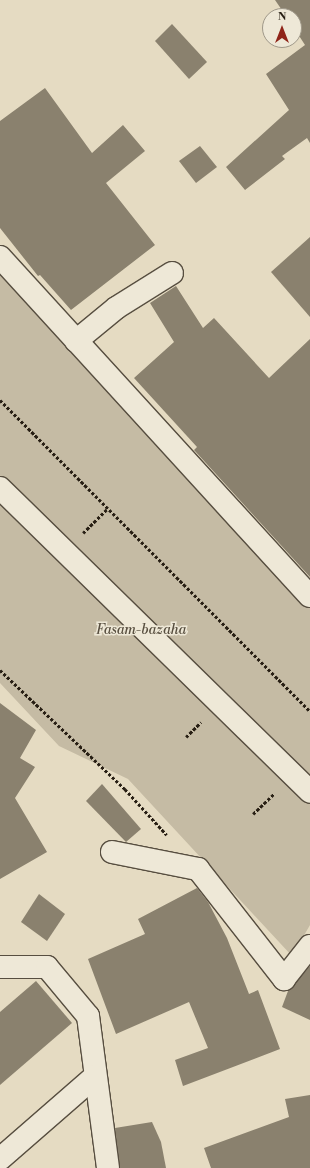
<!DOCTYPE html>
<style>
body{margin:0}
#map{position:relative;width:310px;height:1168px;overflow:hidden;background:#e5dbc2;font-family:"Libre Bodoni",serif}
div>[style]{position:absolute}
.green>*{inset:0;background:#c5bba4}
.building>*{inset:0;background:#8a816e}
.path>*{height:2.5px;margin-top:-1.25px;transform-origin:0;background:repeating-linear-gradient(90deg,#281f14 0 3px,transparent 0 5px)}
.roads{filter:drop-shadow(1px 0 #574e40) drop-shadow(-1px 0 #574e40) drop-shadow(0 1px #574e40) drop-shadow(0 -1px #574e40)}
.minor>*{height:22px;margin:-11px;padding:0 11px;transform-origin:11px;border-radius:11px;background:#eee8d7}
span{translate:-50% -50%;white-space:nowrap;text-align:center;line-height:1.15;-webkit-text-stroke:3px #eee8d7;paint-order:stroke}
.park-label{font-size:14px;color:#574e3f;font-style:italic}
.north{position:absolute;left:262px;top:8px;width:40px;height:40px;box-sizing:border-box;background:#eee8d7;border:1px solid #9f9889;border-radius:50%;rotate:0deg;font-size:11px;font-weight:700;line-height:16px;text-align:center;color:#281f14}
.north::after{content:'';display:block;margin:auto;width:14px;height:18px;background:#8f2418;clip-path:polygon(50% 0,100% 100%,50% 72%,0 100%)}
</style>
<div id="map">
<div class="green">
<div style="clip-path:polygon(0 275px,310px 607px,310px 925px,292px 956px,128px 779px,59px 746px,0 683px)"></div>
</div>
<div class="building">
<div style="clip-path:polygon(275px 0,310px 0,310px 143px,307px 138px,282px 156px,285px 159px,245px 190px,226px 167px,289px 110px,266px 74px,305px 45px,294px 28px,294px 16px,286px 16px)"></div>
<div style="clip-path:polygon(172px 24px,207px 62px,189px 79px,155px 41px)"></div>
<div style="clip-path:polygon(45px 88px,92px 153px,123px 125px,145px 151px,106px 183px,155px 245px,71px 310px,40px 275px,38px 276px,0 228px,0 121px)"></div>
<div style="clip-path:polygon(200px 146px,217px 167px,196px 183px,179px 161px)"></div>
<div style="clip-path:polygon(310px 237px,310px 317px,271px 272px)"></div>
<div style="clip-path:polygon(176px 286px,203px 328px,214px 318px,269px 378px,310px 339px,310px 577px,194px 450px,197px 447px,134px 378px,174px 342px,150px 303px)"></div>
<div style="clip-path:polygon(0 703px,36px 730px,20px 758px,35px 767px,15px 798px,47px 852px,0 879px)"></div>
<div style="clip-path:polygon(102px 784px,141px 829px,126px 842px,86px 801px)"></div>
<div style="clip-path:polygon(197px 888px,208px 902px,227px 938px,249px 994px,258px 990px,280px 1049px,183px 1086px,175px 1060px,208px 1048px,189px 1002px,116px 1034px,88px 959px,145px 934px,138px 919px)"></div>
<div style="clip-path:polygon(39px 894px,65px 914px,47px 941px,21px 922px)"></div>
<div style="clip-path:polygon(310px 966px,310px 1020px,282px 1007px,288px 991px)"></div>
<div style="clip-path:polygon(36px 981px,72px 1023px,0 1085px,0 1012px)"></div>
<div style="clip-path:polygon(310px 1095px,310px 1168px,211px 1168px,204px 1148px,289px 1117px,285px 1099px)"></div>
<div style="clip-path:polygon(152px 1122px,161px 1142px,166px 1168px,120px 1168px,115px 1128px)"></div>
</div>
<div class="path">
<div style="left:0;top:400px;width:439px;rotate:45.1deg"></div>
<div style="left:83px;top:533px;width:35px;rotate:-45deg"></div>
<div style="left:0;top:670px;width:173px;rotate:43.6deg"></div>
<div style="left:125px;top:789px;width:62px;rotate:47.6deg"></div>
<div style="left:186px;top:737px;width:21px;rotate:-45deg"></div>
<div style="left:253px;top:814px;width:29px;rotate:-44deg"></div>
</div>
<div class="roads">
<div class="minor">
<div style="left:0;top:257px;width:459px;rotate:47.6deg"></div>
<div style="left:76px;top:341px;width:52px;rotate:-39.5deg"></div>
<div style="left:116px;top:308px;width:66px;rotate:-32deg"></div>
<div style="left:0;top:488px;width:434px;rotate:44.4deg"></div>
<div style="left:112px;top:852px;width:88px;rotate:11.2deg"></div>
<div style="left:198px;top:869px;width:140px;rotate:52deg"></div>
<div style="left:284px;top:979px;width:42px;rotate:-51.8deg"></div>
<div style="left:0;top:967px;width:47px"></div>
<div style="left:47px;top:967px;width:64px;rotate:50.1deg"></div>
<div style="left:88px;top:1016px;width:153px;rotate:82.5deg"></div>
<div style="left:0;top:1159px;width:126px;rotate:-41.1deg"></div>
</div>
</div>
<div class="park-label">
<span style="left:141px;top:630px">Fasam-bazaha</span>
</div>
<div class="north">N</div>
</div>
